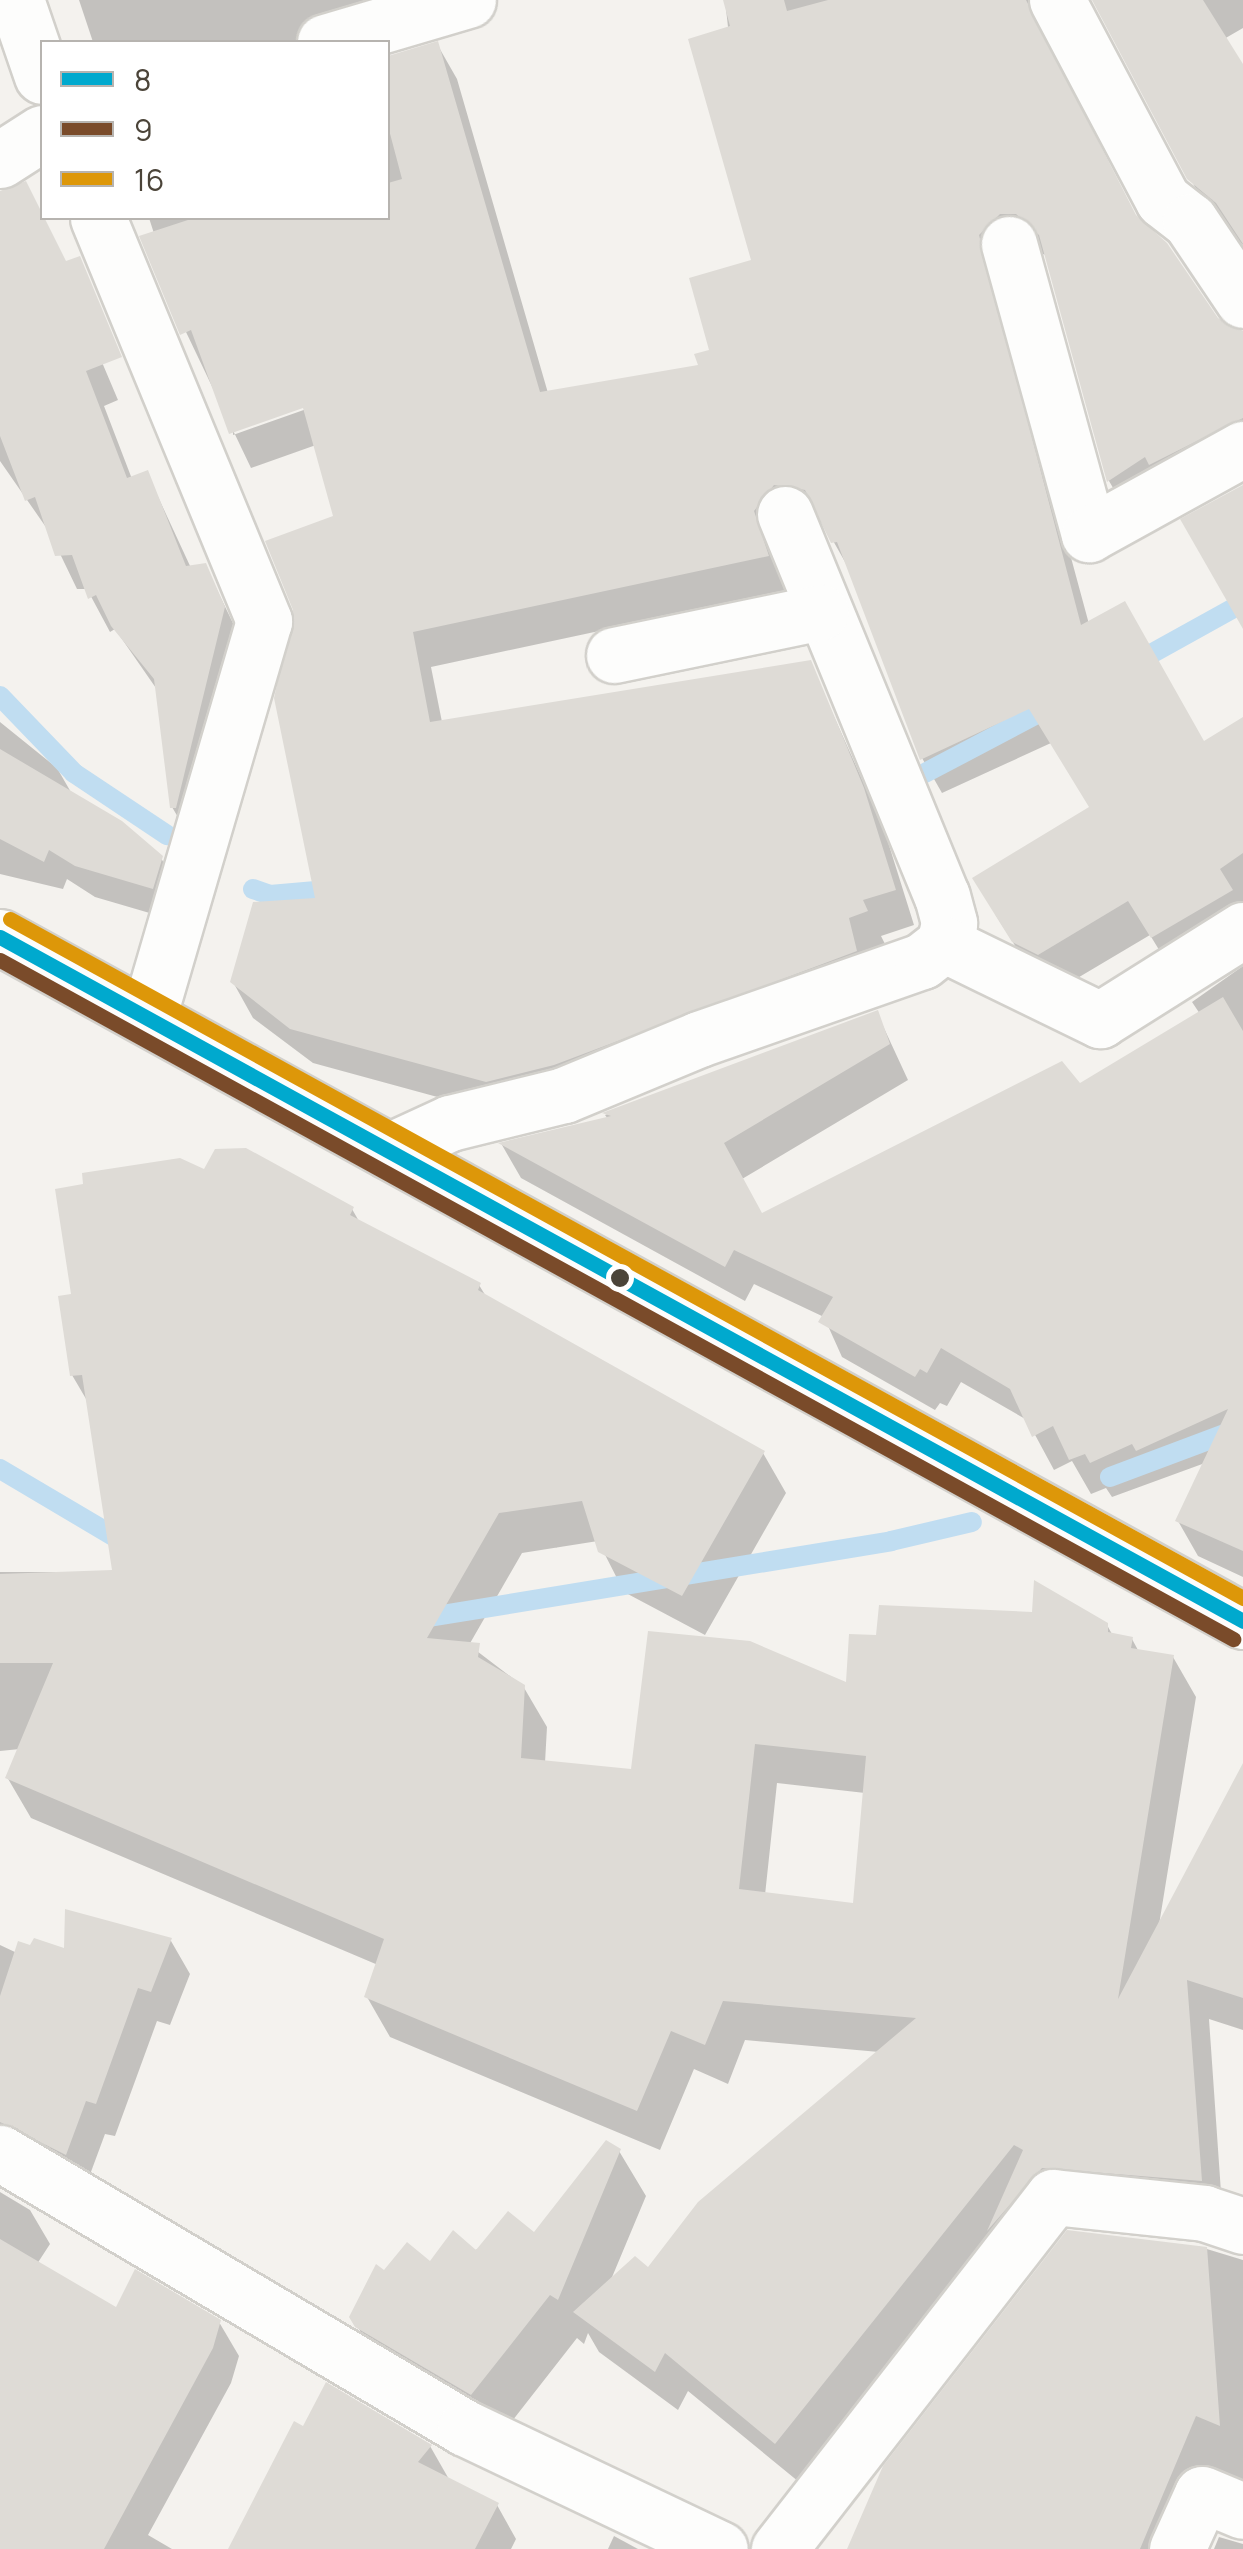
<!DOCTYPE html>
<style>
body{margin:0}
#map{position:relative;width:1243px;height:2549px;overflow:hidden;background:#f4f2ee;font-family:Manrope,sans-serif}
div>[style]{position:absolute}
.shadow>*{inset:0;background:#0003}
.stream>*{height:20px;margin:-10px;padding:0 10px;transform-origin:10px;border-radius:10px;background:#c0ddf1}
.building>*{inset:0;background:#dedbd6}
.roads{filter:drop-shadow(2px 0 #d2d0cb) drop-shadow(-2px 0 #d2d0cb) drop-shadow(0 2px #d2d0cb) drop-shadow(0 -2px #d2d0cb)}
.minor>*{height:55px;margin:-27.5px;padding:0 27.5px;transform-origin:27.5px;border-radius:27.5px;background:#fdfdfc}
.bus-1>*{height:15px;margin:-7.5px;padding:0 7.5px;transform-origin:7.5px;border-radius:7.5px;background:#00a9ce}
.bus-2>*{height:15px;margin:-7.5px;padding:0 7.5px;transform-origin:7.5px;border-radius:7.5px;background:#7a4b2a}
.bus-3>*{height:15px;margin:-7.5px;padding:0 7.5px;transform-origin:7.5px;border-radius:7.5px;background:#dd9709}
.dots>*{width:28px;height:28px;translate:-50% -50%;box-sizing:border-box;border:5px solid #fff;border-radius:50%}
span{translate:-50% -50%;white-space:nowrap;text-align:center;line-height:1.15;-webkit-text-stroke:10px #fff;paint-order:stroke}
.legend{position:absolute;left:40px;top:40px;width:350px;height:180px;box-sizing:border-box;background:#fff;border:2px solid #b7b4b0;margin:0;padding:12px 18px;list-style:none;font-size:30px;color:#4b4439}
.legend li{display:flex;align-items:center;gap:20px;height:50px}
.legend b{width:50px;border:2px solid #b7b4b0}
</style>
<div id="map">
<div class="shadow">
<div style="clip-path:polygon(79px 0,434px 0,350px 42px,93px 42px)"></div>
<div style="clip-path:polygon(evenodd,725px 0,1033px 0,1047px 28px,1048px 52px,1137px 220px,1216px 320px,1243px 333px,1243px 459px,1129px 515px,1109px 481px,1047px 255px,1020px 249px,998px 288px,1089px 624px,1203px 745px,1243px 723px,1243px 945px,1178px 981px,1150px 935px,1059px 989px,1035px 977px,995px 914px,1092px 808px,1051px 743px,942px 793px,922px 758px,853px 576px,823px 523px,795px 519px,779px 531px,775px 562px,786px 591px,431px 667px,442px 722px,810px 663px,883px 826px,914px 925px,881px 936px,886px 946px,507px 1116px,313px 1063px,253px 1018px,233px 982px,318px 900px,336px 517px,316px 445px,251px 468px,186px 332px,149px 218px,388px 218px,388px 57px,437px 44px,457px 79px,548px 393px,701px 367px,754px 261px,725px 0,314px 401px,315px 406px,233px 435px,233px 430px,314px 401px)"></div>
<div style="clip-path:polygon(1177px 0,1243px 0,1243px 28px,1224px 39px,1243px 68px,1243px 245px,1211px 215px,1190px 178px)"></div>
<div style="clip-path:polygon(26px 183px,118px 400px,104px 406px,132px 479px,147px 473px,191px 568px,205px 565px,243px 644px,192px 841px,172px 807px,158px 691px,115px 629px,110px 632px,87px 589px,77px 589px,50px 533px,0 461px,0 194px)"></div>
<div style="clip-path:polygon(0 722px,57px 768px,72px 794px,161px 858px,179px 889px,170px 919px,95px 897px,67px 879px,63px 889px,0 874px)"></div>
<div style="clip-path:polygon(1243px 966px,1243px 1577px,1198px 1556px,1178px 1521px,1205px 1463px,1112px 1497px,1106px 1488px,1091px 1494px,1072px 1461px,1054px 1470px,1027px 1420px,961px 1382px,947px 1406px,940px 1403px,935px 1410px,842px 1357px,824px 1317px,754px 1284px,745px 1301px,521px 1178px,502px 1145px,608px 1119px,605px 1115px,877px 1013px,908px 1080px,742px 1179px,762px 1215px,1080px 1086px,1200px 1014px,1192px 1002px)"></div>
<div style="clip-path:polygon(evenodd,205px 1172px,352px 1209px,360px 1223px,479px 1285px,487px 1298px,763px 1453px,786px 1493px,705px 1635px,624px 1592px,598px 1541px,522px 1553px,469px 1645px,523px 1686px,547px 1727px,545px 1763px,633px 1772px,848px 1686px,1107px 1625px,1113px 1636px,1132px 1639px,1139px 1652px,1173px 1657px,1196px 1697px,1159px 1925px,1243px 1768px,1243px 2030px,1209px 2019px,1223px 2221px,1065px 2207px,799px 2482px,688px 2391px,678px 2410px,599px 2352px,588px 2333px,584px 2344px,577px 2338px,498px 2439px,378px 2362px,352px 2317px,385px 2273px,534px 2235px,619px 2151px,646px 2196px,610px 2282px,649px 2270px,879px 2052px,745px 2040px,728px 2084px,694px 2069px,660px 2150px,390px 2037px,367px 1997px,378px 1965px,31px 1818px,7px 1777px,20px 1749px,0 1751px,0 1572px,115px 1572px,89px 1404px,72px 1375px,73px 1296px,205px 1172px,777px 1783px,865px 1793px,855px 1906px,765px 1895px,777px 1783px)"></div>
<div style="clip-path:polygon(171px 1941px,190px 1974px,170px 2025px,157px 2021px,115px 2136px,105px 2134px,85px 2188px,0 2165px,0 1945px,17px 1953px,67px 1951px)"></div>
<div style="clip-path:polygon(0 2192px,30px 2210px,50px 2244px,37px 2264px,117px 2310px,219px 2322px,239px 2356px,231px 2383px,148px 2535px,172px 2549px,0 2549px)"></div>
<div style="clip-path:polygon(1197px 2246px,1243px 2260px,1243px 2502px,1178px 2549px,849px 2549px)"></div>
<div style="clip-path:polygon(430px 2446px,450px 2481px,497px 2505px,516px 2539px,511px 2549px,230px 2549px)"></div>
<div style="clip-path:polygon(614px 2536px,638px 2549px,608px 2549px)"></div>
<div style="clip-path:polygon(1219px 2537px,1243px 2544px,1243px 2549px,1214px 2549px)"></div>
</div>
<div class="stream">
<div style="left:1131px;top:665px;width:128px;rotate:-29deg"></div>
<div style="left:0;top:696px;width:107px;rotate:46.1deg"></div>
<div style="left:74px;top:773px;width:112px;rotate:33.7deg"></div>
<div style="left:925px;top:773px;width:148px;rotate:-27.8deg"></div>
<div style="left:253px;top:889px;width:18px;rotate:19deg"></div>
<div style="left:270px;top:895px;width:69px;rotate:-5deg"></div>
<div style="left:0;top:1469px;width:145px;rotate:30.6deg"></div>
<div style="left:1110px;top:1477px;width:142px;rotate:-20.6deg"></div>
<div style="left:417px;top:1619px;width:480px;rotate:-9.3deg"></div>
<div style="left:891px;top:1541px;width:83px;rotate:-13.2deg"></div>
</div>
<div class="building">
<div style="clip-path:polygon(723px 0,784px 0,787px 11px,828px 0,1026px 0,1136px 215px,1167px 243px,1218px 318px,1243px 331px,1243px 418px,1149px 465px,1145px 457px,1107px 482px,1039px 235px,1016px 214px,1000px 214px,979px 235px,1081px 625px,1125px 601px,1204px 741px,1243px 717px,1243px 853px,1220px 869px,1233px 890px,1151px 938px,1128px 901px,1038px 955px,1012px 942px,972px 878px,1089px 807px,1029px 709px,920px 760px,837px 542px,831px 543px,805px 490px,774px 485px,754px 511px,769px 556px,413px 632px,430px 722px,811px 660px,864px 788px,896px 890px,863px 900px,868px 911px,849px 918px,857px 951px,554px 1065px,486px 1082px,290px 1029px,230px 982px,253px 902px,315px 898px,274px 698px,293px 610px,265px 541px,333px 516px,303px 408px,229px 434px,191px 330px,180px 335px,139px 236px,194px 218px,388px 218px,388px 183px,402px 179px,388px 126px,388px 56px,438px 41px,540px 392px,698px 365px,694px 354px,709px 350px,689px 278px,751px 260px,688px 39px,730px 26px)"></div>
<div style="clip-path:polygon(1092px 0,1203px 0,1243px 64px,1243px 244px,1216px 203px,1187px 179px)"></div>
<div style="clip-path:polygon(26px 181px,66px 261px,80px 256px,122px 357px,86px 371px,127px 478px,148px 470px,186px 566px,206px 563px,225px 607px,176px 808px,170px 808px,154px 679px,111px 626px,96px 595px,88px 599px,72px 555px,55px 556px,35px 497px,25px 501px,0 436px,0 191px)"></div>
<div style="clip-path:polygon(1243px 485px,1243px 629px,1180px 519px)"></div>
<div style="clip-path:polygon(0 749px,122px 821px,163px 856px,153px 889px,75px 866px,49px 850px,44px 862px,0 839px)"></div>
<div style="clip-path:polygon(1223px 997px,1243px 1031px,1243px 1551px,1175px 1521px,1228px 1409px,1136px 1451px,1132px 1444px,1090px 1463px,1085px 1454px,1069px 1460px,1053px 1426px,1032px 1437px,1010px 1389px,941px 1348px,927px 1373px,920px 1369px,915px 1377px,818px 1322px,833px 1297px,734px 1250px,725px 1267px,498px 1143px,611px 1116px,602px 1113px,878px 1010px,890px 1044px,724px 1143px,762px 1213px,1062px 1061px,1080px 1083px)"></div>
<div style="clip-path:polygon(evenodd,246px 1148px,354px 1207px,350px 1215px,481px 1283px,478px 1290px,765px 1451px,682px 1596px,598px 1552px,582px 1501px,499px 1513px,427px 1638px,480px 1643px,478px 1657px,525px 1685px,521px 1758px,631px 1769px,648px 1631px,750px 1641px,846px 1682px,849px 1634px,876px 1635px,879px 1605px,1032px 1612px,1034px 1580px,1108px 1623px,1108px 1632px,1133px 1637px,1131px 1648px,1174px 1655px,1118px 1999px,1243px 1763px,1243px 1998px,1187px 1980px,1202px 2181px,1042px 2168px,987px 2231px,1023px 2150px,1014px 2145px,775px 2444px,665px 2353px,655px 2372px,573px 2312px,635px 2256px,648px 2267px,698px 2202px,916px 2018px,723px 2001px,705px 2045px,671px 2031px,637px 2111px,364px 1997px,384px 1939px,5px 1778px,53px 1663px,0 1663px,0 1574px,112px 1570px,82px 1375px,70px 1376px,58px 1296px,71px 1294px,55px 1189px,83px 1184px,82px 1173px,180px 1158px,204px 1169px,215px 1149px,246px 1148px,755px 1744px,866px 1756px,853px 1903px,739px 1889px,755px 1744px)"></div>
<div style="clip-path:polygon(65px 1909px,172px 1938px,151px 1992px,138px 1988px,96px 2104px,86px 2101px,66px 2155px,0 2122px,0 1996px,18px 1941px,30px 1945px,34px 1938px,64px 1948px)"></div>
<div style="clip-path:polygon(606px 2140px,621px 2149px,558px 2300px,550px 2295px,471px 2395px,355px 2327px,349px 2317px,376px 2264px,384px 2270px,407px 2242px,430px 2261px,453px 2230px,476px 2250px,508px 2211px,534px 2232px)"></div>
<div style="clip-path:polygon(1067px 2230px,1207px 2247px,1220px 2426px,1196px 2416px,1140px 2549px,847px 2549px,883px 2466px)"></div>
<div style="clip-path:polygon(0 2239px,116px 2307px,135px 2269px,221px 2320px,213px 2348px,104px 2549px,0 2549px)"></div>
<div style="clip-path:polygon(326px 2382px,432px 2445px,418px 2462px,499px 2503px,475px 2549px,228px 2549px,294px 2421px,303px 2426px)"></div>
</div>
<div class="roads">
<div class="minor">
<div style="left:16px;top:0;width:80px;rotate:71.1deg"></div>
<div style="left:1057px;top:0;width:226px;rotate:62.1deg"></div>
<div style="left:1163px;top:200px;width:34px;rotate:38deg"></div>
<div style="left:1190px;top:221px;width:95px;rotate:56.1deg"></div>
<div style="left:325px;top:42px;width:149px;rotate:-16.4deg"></div>
<div style="left:0;top:160px;width:50px;rotate:-32.7deg"></div>
<div style="left:98px;top:218px;width:436px;rotate:67.6deg"></div>
<div style="left:264px;top:621px;width:413px;rotate:106.3deg"></div>
<div style="left:1009px;top:244px;width:301px;rotate:74.6deg"></div>
<div style="left:1089px;top:534px;width:176px;rotate:-28.9deg"></div>
<div style="left:785px;top:514px;width:413px;rotate:67.7deg"></div>
<div style="left:942px;top:896px;width:28px;rotate:75deg"></div>
<div style="left:949px;top:923px;width:22px;rotate:103deg"></div>
<div style="left:614px;top:655px;width:211px;rotate:-11.7deg"></div>
<div style="left:0;top:937px;width:1419px;rotate:28.82deg"></div>
<div style="left:389px;top:1151px;width:67px;rotate:-24.7deg"></div>
<div style="left:450px;top:1123px;width:117px;rotate:-13.8deg"></div>
<div style="left:564px;top:1095px;width:146px;rotate:-22.5deg"></div>
<div style="left:699px;top:1039px;width:236px;rotate:-19.3deg"></div>
<div style="left:922px;top:961px;width:28px;rotate:-38deg"></div>
<div style="left:944px;top:944px;width:174px;rotate:26deg"></div>
<div style="left:1100px;top:1020px;width:169px;rotate:-32.2deg"></div>
<div style="left:0;top:2153px;width:540px;rotate:30.6deg"></div>
<div style="left:465px;top:2428px;width:282px;rotate:25.4deg"></div>
<div style="left:779px;top:2549px;width:446px;rotate:-52.1deg"></div>
<div style="left:1053px;top:2197px;width:152px;rotate:6deg"></div>
<div style="left:1204px;top:2213px;width:41px;rotate:18.4deg"></div>
<div style="left:1177px;top:2549px;width:60px;rotate:-65.6deg"></div>
<div style="left:1202px;top:2494px;width:44px;rotate:22.5deg"></div>
</div>
</div>
<div class="bus-1">
<div style="left:0;top:937px;width:1419px;rotate:28.82deg"></div>
</div>
<div class="bus-2">
<div style="left:0;top:960px;width:1408px;rotate:28.84deg"></div>
</div>
<div class="bus-3">
<div style="left:10px;top:919px;width:1408px;rotate:28.84deg"></div>
</div>
<div class="dots">
<div style="left:620px;top:1278px;background:#4b4439"></div>
</div>
<ul class="legend">
<li><b style="height:12px;background:#00a9ce"></b>8</li>
<li><b style="height:12px;background:#7a4b2a"></b>9</li>
<li><b style="height:12px;background:#dd9709"></b>16</li>
</ul>
</div>
